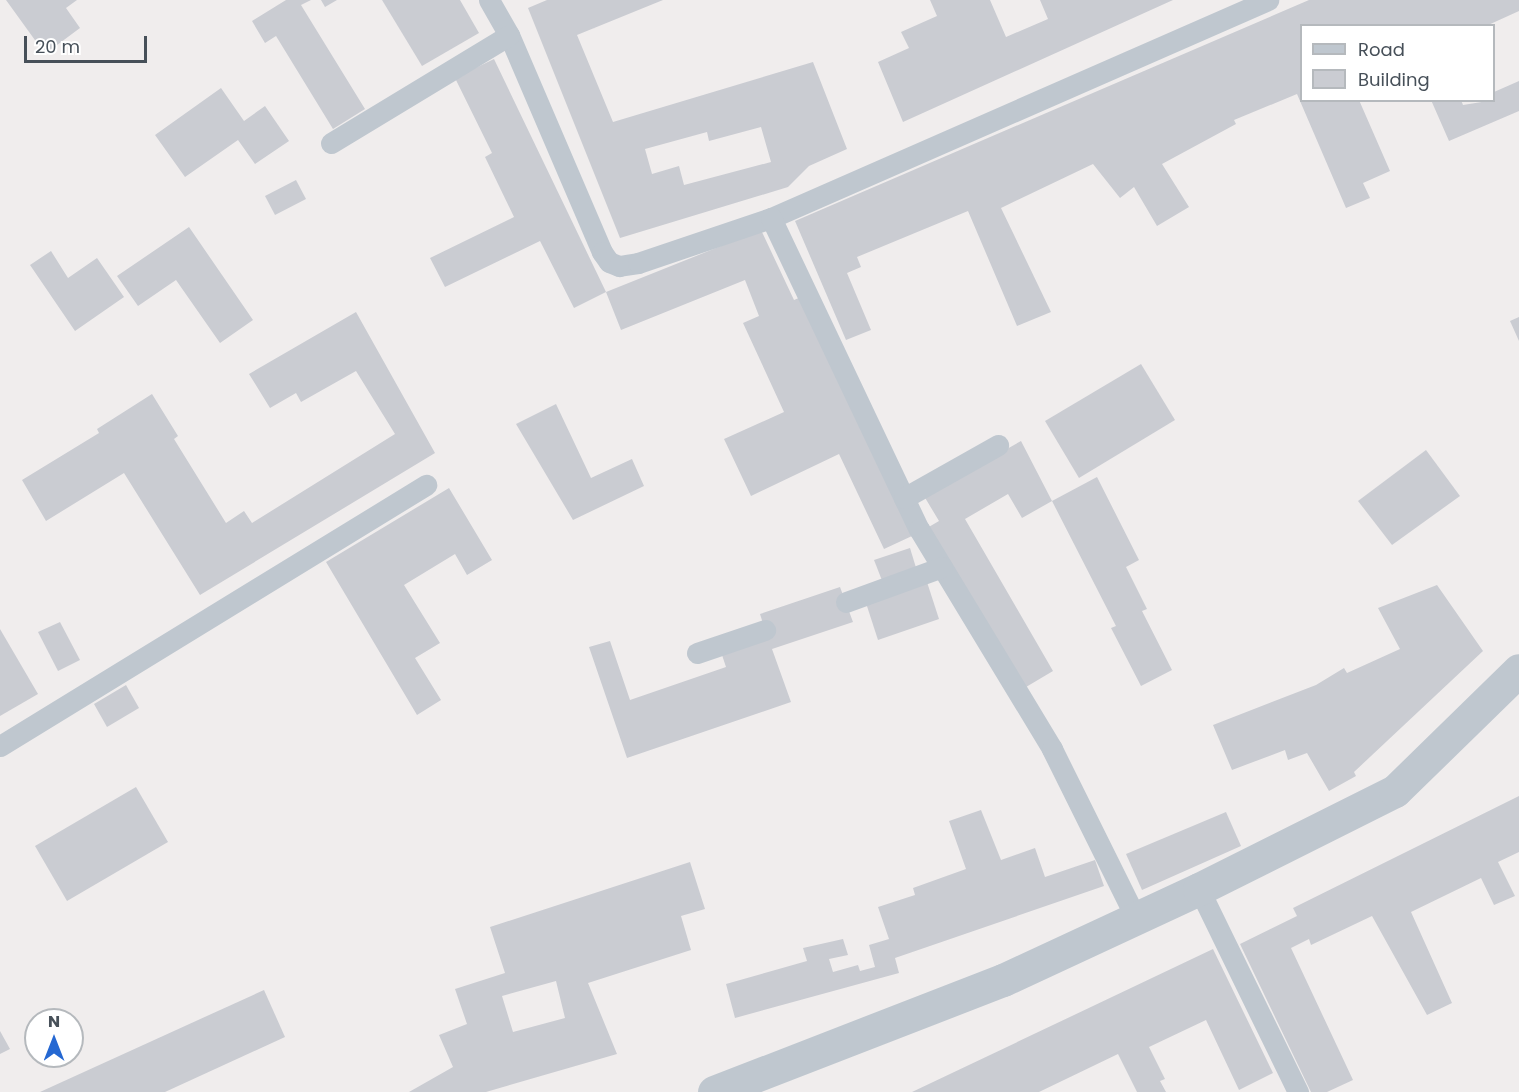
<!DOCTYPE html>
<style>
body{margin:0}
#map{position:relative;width:1519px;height:1092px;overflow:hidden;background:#f0eded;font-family:Poppins,sans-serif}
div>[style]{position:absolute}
.building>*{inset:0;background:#caccd2}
.lane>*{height:21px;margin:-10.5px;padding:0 10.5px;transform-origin:10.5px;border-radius:10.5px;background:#bfc7cf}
.street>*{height:33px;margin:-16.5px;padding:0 16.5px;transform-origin:16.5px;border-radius:16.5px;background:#bfc7cf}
span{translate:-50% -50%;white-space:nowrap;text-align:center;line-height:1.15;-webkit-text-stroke:5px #fff;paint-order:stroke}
.legend{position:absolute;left:1300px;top:24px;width:195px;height:78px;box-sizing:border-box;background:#fff;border:2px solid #b5b9bd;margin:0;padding:8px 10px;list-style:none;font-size:18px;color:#475059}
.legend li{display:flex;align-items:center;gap:12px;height:30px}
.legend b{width:30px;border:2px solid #b5b9bd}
.north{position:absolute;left:24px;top:1008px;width:60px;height:60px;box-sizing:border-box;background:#fff;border:2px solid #b5b9bd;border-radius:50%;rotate:0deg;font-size:16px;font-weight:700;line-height:24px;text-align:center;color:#475059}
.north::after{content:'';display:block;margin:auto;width:21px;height:27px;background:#2568d2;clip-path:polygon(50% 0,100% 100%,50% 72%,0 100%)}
.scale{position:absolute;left:24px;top:36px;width:123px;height:27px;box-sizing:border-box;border:3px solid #475059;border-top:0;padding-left:8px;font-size:18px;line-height:21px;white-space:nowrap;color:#475059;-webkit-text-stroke:4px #fff;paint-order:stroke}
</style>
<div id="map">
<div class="building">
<div style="clip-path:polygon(6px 0,77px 0,66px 8px,80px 28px,45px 54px)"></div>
<div style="clip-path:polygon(286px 0,311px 0,301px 5px,365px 109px,333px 129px,276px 36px,265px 43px,252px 21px)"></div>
<div style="clip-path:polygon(321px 0,337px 0,325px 7px)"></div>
<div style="clip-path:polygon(382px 0,460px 0,479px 33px,422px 66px)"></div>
<div style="clip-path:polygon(evenodd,547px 0,663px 0,577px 35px,613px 122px,813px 62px,847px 149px,809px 166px,788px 187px,620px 238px,528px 8px,547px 0,761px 127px,771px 162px,684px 185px,679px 166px,652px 174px,645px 149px,707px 132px,709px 141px,761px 127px)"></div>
<div style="clip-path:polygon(930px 0,990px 0,1006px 37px,1048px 19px,1040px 0,1173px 0,903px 122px,878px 62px,909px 48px,901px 32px,937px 16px)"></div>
<div style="clip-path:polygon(1309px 0,1519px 0,1519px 11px,1486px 26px,1302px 26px,1302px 100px,1359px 100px,1390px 171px,1363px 183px,1370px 198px,1346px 208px,1297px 94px,1234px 120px,1236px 124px,1162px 164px,1189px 207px,1157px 226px,1134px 187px,1120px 198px,1093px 164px,1001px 208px,1051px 312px,1017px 326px,968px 211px,857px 257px,861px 267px,847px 273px,871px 330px,846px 340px,795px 221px)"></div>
<div style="clip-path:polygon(494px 59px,606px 292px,574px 308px,540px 241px,445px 287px,430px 258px,514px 217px,485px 157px,492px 153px,455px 78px)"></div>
<div style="clip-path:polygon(1519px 81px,1519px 111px,1449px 141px,1431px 100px,1461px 100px,1463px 105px,1494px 100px,1494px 92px)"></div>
<div style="clip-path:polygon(221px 88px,244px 121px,265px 106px,289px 141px,255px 164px,238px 140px,185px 177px,155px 135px)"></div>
<div style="clip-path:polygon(296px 180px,306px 199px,275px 215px,265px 196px)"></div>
<div style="clip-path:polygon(189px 227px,253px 320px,220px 343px,176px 280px,138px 306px,117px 276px)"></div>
<div style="clip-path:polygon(761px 230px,794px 300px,801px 297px,912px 536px,884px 549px,839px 454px,751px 496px,724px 439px,784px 412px,743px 323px,759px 316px,745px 280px,621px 330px,606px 292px)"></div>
<div style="clip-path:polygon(51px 251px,68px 278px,97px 258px,124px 297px,75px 331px,30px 265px)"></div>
<div style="clip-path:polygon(356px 312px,435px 453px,200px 595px,124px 473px,46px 521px,22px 480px,99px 433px,97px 429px,152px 394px,178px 436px,174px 439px,226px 523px,244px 511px,252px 523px,395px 434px,356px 371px,301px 402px,296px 393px,270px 408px,249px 374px)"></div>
<div style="clip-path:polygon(1519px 317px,1519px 341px,1510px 321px)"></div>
<div style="clip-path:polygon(1141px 364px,1175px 420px,1079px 478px,1045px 421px)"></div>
<div style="clip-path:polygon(556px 404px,591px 478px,632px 459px,644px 486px,573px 520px,516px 424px)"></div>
<div style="clip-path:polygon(1021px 441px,1052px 501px,1022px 518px,1008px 494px,965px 519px,1053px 671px,1021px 690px,927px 528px,939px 521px,924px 496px)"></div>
<div style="clip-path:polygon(1426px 450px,1460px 496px,1392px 545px,1358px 501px)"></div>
<div style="clip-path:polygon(1097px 477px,1139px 560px,1126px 567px,1147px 609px,1142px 611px,1172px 670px,1141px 686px,1111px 628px,1116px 626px,1052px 501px)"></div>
<div style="clip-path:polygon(449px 488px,492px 560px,467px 575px,455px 554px,404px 585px,440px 643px,415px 658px,441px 700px,417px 715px,326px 562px)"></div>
<div style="clip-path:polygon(910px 548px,917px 571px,883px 583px,874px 560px)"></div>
<div style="clip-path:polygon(926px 579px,939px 619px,878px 640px,865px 600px)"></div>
<div style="clip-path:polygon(1437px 585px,1483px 651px,1354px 772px,1356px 776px,1329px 791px,1307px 753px,1288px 760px,1285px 750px,1232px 770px,1213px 725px,1316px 685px,1344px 668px,1347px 673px,1400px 649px,1378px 608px)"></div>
<div style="clip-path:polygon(840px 587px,853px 622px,772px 649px,791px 702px,627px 758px,589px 647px,610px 641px,630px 700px,726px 667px,720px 649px,765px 630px,760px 614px)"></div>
<div style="clip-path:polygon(60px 622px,80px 660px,58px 671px,38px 632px)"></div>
<div style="clip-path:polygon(0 629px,38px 694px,0 716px)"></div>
<div style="clip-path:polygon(126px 685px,139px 708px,107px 727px,94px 704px)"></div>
<div style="clip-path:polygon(136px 787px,168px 842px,67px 901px,35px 846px)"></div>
<div style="clip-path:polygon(1519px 796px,1519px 852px,1498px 862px,1515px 896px,1494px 905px,1481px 878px,1411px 912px,1452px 1003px,1427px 1015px,1372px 916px,1311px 945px,1309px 939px,1291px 948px,1353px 1080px,1327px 1092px,1311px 1092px,1240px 944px,1297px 916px,1293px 908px)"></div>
<div style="clip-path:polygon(981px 810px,1001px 860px,1035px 848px,1045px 877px,1095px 860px,1104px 886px,895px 958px,899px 973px,735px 1018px,726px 984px,807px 961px,803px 948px,843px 939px,848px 955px,829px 959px,833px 972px,858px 965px,860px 971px,875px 967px,869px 945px,889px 939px,878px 907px,915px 895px,913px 888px,966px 869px,949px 821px)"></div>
<div style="clip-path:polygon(1226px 812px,1241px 846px,1142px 890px,1126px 854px)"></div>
<div style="clip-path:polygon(evenodd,690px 862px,705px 909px,681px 916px,691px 950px,588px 983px,617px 1054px,486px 1092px,409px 1092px,453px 1067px,439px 1035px,467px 1024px,455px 989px,505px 973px,490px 927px,690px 862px,556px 981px,565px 1018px,513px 1032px,502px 996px,556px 981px)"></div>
<div style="clip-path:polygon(1213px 949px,1273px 1073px,1239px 1090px,1206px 1020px,1149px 1047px,1165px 1079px,1160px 1081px,1166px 1092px,1137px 1092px,1118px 1054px,1039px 1092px,912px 1092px)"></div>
<div style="clip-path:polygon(264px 990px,285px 1037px,165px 1092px,40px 1092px)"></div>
<div style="clip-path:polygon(0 1031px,10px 1049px,0 1054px)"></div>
</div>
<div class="lane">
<div style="left:489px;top:0;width:40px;rotate:60.3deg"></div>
<div style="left:509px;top:35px;width:236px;rotate:66.8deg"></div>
<div style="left:602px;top:252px;width:12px;rotate:55deg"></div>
<div style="left:609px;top:262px;width:11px;rotate:22deg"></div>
<div style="left:619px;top:266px;width:19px;rotate:-9deg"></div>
<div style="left:638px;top:263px;width:140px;rotate:-18.7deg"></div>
<div style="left:771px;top:218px;width:543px;rotate:-23.68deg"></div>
<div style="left:331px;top:143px;width:208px;rotate:-31.2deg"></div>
<div style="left:771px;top:218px;width:344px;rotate:64.6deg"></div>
<div style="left:919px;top:529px;width:257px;rotate:58.8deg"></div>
<div style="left:1052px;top:749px;width:189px;rotate:63.6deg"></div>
<div style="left:904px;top:498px;width:108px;rotate:-29.4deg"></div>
<div style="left:846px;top:602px;width:102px;rotate:-20deg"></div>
<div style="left:697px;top:653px;width:72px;rotate:-18.7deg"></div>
<div style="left:0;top:746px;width:500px;rotate:-31.5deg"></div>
<div style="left:1199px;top:889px;width:226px;rotate:64deg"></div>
</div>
<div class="street">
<div style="left:714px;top:1092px;width:310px;rotate:-21.2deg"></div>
<div style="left:1003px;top:980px;width:216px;rotate:-24.9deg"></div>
<div style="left:1199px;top:889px;width:219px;rotate:-26.6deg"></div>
<div style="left:1395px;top:791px;width:173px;rotate:-44.3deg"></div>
</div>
<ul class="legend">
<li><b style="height:8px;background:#bfc7cf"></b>Road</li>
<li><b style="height:16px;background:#caccd2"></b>Building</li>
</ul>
<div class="north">N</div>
<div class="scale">20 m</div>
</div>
